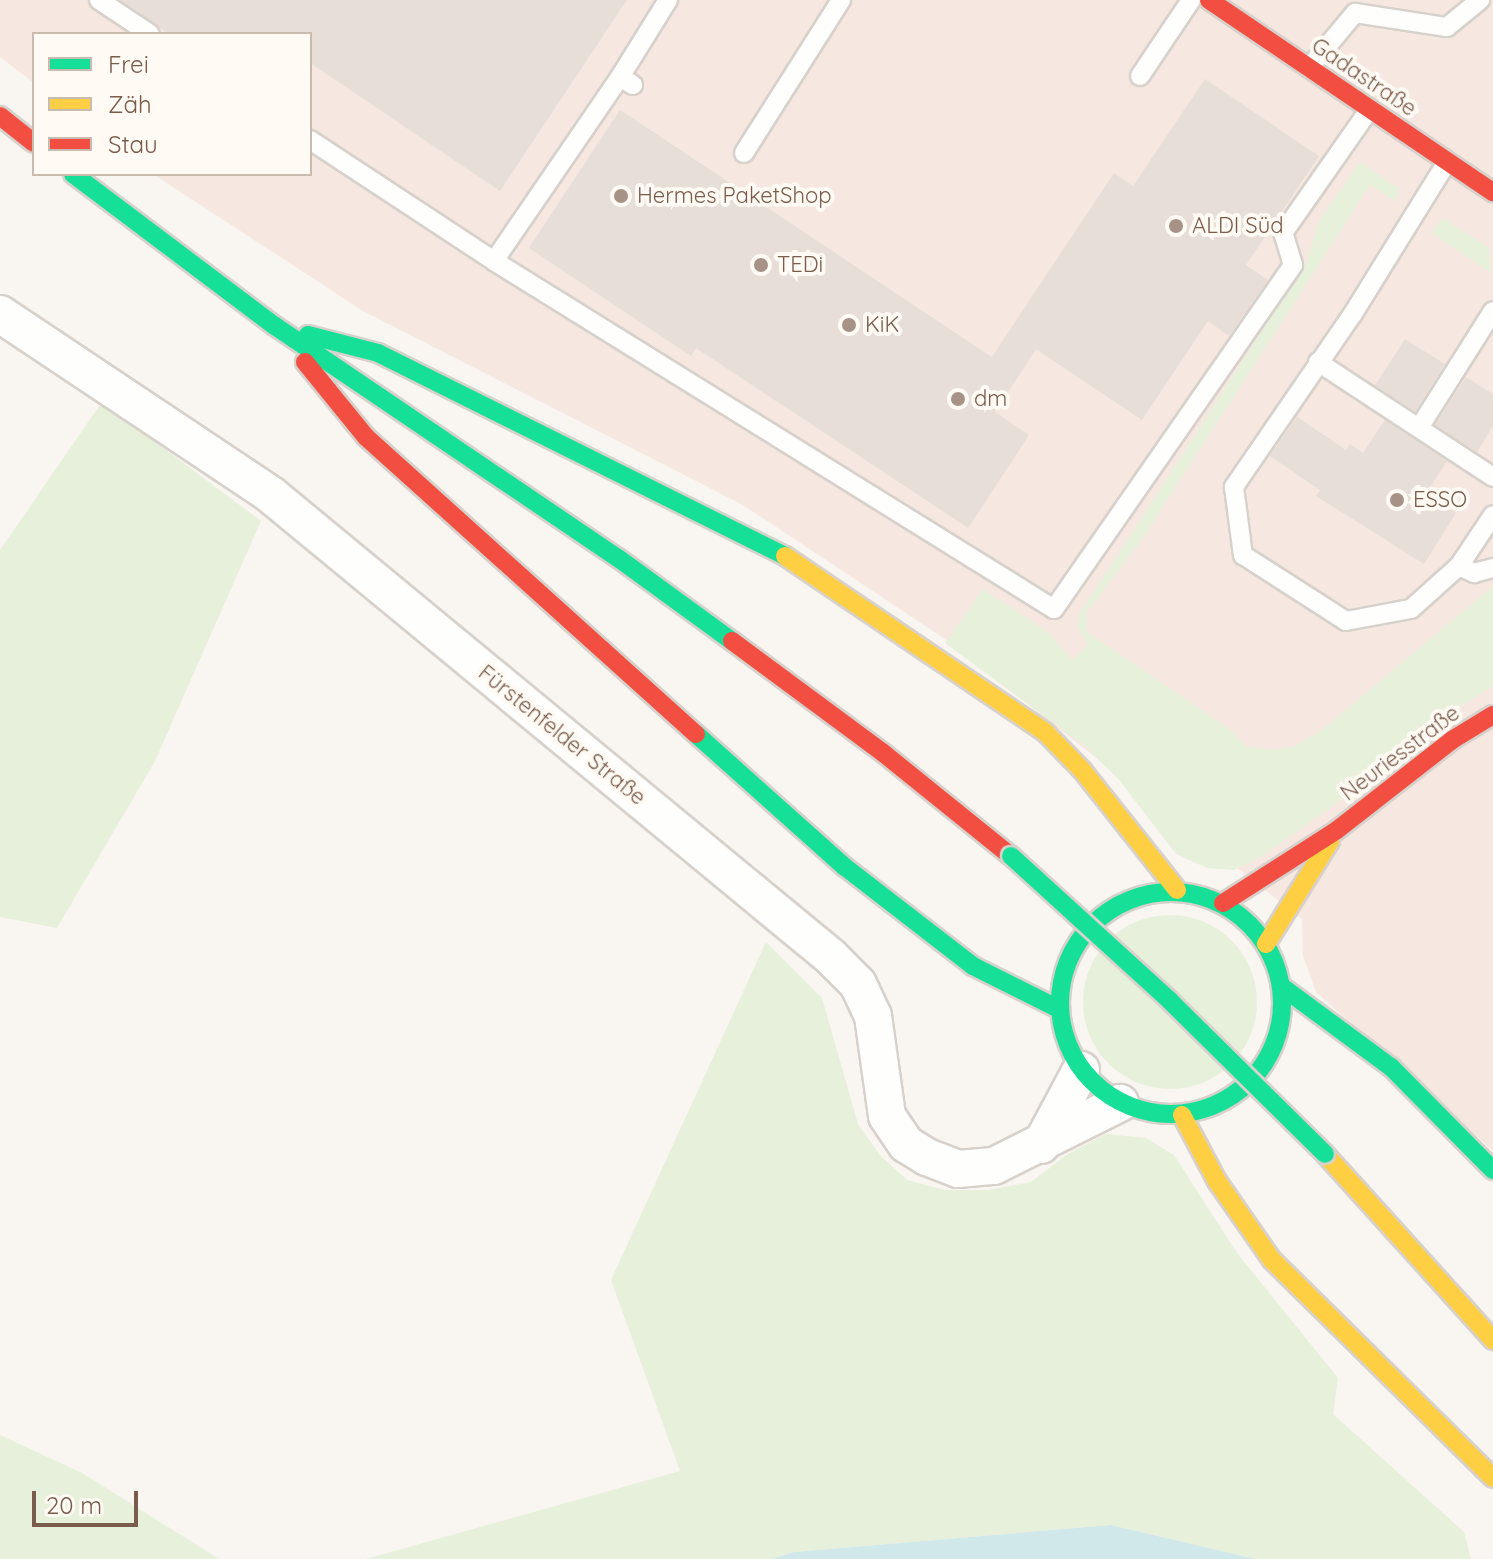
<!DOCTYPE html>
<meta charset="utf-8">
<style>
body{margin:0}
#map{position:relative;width:1493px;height:1559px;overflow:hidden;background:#f9f5f0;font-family:Quicksand,sans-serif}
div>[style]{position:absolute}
.commercial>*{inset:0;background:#f6e8e1}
.green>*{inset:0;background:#e7f0db}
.round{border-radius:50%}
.water>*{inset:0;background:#d0e8ea}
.building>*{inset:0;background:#e6ded7}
.roads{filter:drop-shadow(2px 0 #d7d1cb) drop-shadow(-2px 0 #d7d1cb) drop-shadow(0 2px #d7d1cb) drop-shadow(0 -2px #d7d1cb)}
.lane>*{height:18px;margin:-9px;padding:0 9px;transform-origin:9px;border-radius:9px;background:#fefefd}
.street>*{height:36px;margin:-18px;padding:0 18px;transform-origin:18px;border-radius:18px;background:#fefefd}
.fast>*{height:18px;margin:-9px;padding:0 9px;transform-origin:9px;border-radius:9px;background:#16e098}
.fast>.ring{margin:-9px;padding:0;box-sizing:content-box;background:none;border:18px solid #16e098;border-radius:50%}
.slow>*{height:18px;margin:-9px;padding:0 9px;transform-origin:9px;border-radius:9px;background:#ffcf43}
.jam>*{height:18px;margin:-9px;padding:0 9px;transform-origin:9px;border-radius:9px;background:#f24e42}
.bridges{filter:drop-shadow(2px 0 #dad1cc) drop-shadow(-2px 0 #dad1cc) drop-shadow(0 2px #dad1cc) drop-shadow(0 -2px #dad1cc)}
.fast-bridge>*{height:18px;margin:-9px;padding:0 9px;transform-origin:9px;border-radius:9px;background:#16e098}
.dots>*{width:22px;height:22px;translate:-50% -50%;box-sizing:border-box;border:4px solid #fffaf3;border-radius:50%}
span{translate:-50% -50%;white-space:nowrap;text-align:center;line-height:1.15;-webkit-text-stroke:8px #fffaf3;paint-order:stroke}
.street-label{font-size:22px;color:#7a5c4d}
.poi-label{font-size:22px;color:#7a5c4d}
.left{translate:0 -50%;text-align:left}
.legend{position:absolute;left:32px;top:32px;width:280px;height:144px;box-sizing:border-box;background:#fffaf3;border:2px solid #cabbb1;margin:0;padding:10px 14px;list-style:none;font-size:24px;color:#7a5c4d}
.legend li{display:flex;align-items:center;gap:16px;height:40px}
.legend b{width:40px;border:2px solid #cabbb1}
.scale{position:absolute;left:32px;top:1491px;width:106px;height:36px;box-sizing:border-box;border:4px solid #7a5c4d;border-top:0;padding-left:10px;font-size:24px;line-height:28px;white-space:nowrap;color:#7a5c4d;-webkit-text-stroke:6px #fffaf3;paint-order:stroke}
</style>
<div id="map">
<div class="commercial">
<div style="clip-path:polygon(0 0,1493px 0,1493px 1151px,1316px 992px,1303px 956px,1302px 919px,942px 637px,743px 505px,363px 311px,153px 174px,310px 174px,310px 34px,34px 34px,34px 83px,0 57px)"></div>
</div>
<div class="green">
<div style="clip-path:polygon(1360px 162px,1398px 188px,1395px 201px,1370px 185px,1141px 541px,1086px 613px,1087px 632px,1231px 730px,1246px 746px,1270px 750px,1293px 747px,1323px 729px,1493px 586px,1493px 686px,1439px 720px,1331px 807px,1264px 855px,1234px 870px,1207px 868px,1176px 854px,1120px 781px,1085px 746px,945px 643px,983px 589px,1047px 631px,1073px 660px,1088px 644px,1077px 628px,1078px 616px,1307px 261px,1319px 221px)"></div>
<div style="clip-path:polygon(1443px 218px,1489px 248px,1491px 273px,1432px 233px)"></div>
<div style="clip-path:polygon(102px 402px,261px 521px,155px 761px,57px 928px,0 917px,0 550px)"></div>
<div class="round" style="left:1083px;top:915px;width:174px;height:174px"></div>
<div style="clip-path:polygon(766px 942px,822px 998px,858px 1124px,880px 1155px,907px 1180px,945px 1190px,988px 1190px,1031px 1182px,1068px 1154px,1106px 1134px,1146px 1138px,1174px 1155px,1237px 1253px,1338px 1378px,1333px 1414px,1464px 1532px,1471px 1559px,1255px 1559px,1111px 1525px,794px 1552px,771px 1559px,366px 1559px,680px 1471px,611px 1280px)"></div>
<div style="clip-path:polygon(0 1435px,82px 1473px,219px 1559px,0 1559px)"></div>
</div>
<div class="water">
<div style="clip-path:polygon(1111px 1525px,1255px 1559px,771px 1559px,794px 1552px)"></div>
</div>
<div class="building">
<div style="clip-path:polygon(121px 0,627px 0,500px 191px,310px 63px,310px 34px,169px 34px)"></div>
<div style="clip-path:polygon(1205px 79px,1319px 156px,1246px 265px,1268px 280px,1229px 336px,1208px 321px,1142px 420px,1036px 349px,995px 412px,1029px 435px,968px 528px,696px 348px,691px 356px,529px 248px,620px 110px,992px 357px,1114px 173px,1133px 186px)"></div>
<div style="clip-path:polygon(1405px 339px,1445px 364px,1415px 412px,1375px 385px)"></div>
<div style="clip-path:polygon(1466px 377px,1493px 394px,1493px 426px,1477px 452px,1435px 425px)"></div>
<div style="clip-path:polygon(1297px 417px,1346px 450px,1350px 444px,1363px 453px,1385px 420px,1447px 461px,1425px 494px,1456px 513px,1424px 564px,1316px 496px,1320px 490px,1270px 456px)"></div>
</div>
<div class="roads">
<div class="lane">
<div style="left:99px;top:0;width:61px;rotate:33.7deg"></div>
<div style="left:1309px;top:68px;width:72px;rotate:-50.1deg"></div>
<div style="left:1355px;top:13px;width:93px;rotate:8.7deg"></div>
<div style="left:1447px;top:27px;width:43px;rotate:-39.3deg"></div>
<div style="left:1140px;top:76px;width:92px;rotate:-56.1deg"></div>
<div style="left:620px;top:77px;width:223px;rotate:124.4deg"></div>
<div style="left:494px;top:261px;width:659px;rotate:31.86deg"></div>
<div style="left:1054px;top:609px;width:419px;rotate:-55.2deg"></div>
<div style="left:1293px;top:265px;width:34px;rotate:-107deg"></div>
<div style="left:1283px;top:233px;width:150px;rotate:-55deg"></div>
<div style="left:633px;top:85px;width:15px;rotate:-148deg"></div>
<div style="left:620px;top:77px;width:91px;rotate:-58.1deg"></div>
<div style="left:310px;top:140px;width:220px;rotate:33.3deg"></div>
<div style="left:744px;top:153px;width:181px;rotate:-57.6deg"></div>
<div style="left:1447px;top:162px;width:180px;rotate:121.8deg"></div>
<div style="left:1352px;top:315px;width:209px;rotate:124.5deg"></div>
<div style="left:1234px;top:487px;width:69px;rotate:82.5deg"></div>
<div style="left:1243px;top:555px;width:122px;rotate:32.7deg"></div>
<div style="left:1346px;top:621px;width:66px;rotate:-10.5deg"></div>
<div style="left:1411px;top:609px;width:64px;rotate:-41.9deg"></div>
<div style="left:1459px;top:566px;width:61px;rotate:-56.3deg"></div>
<div style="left:1318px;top:362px;width:209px;rotate:33.3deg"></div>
<div style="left:1419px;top:428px;width:138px;rotate:-57.7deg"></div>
<div style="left:1459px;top:566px;width:17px;rotate:25deg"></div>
<div style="left:1474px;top:573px;width:20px;rotate:-15deg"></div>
</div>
<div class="street">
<div style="left:0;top:314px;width:326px;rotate:33.7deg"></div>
<div style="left:271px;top:495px;width:726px;rotate:39.52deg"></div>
<div style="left:831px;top:957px;width:38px;rotate:45deg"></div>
<div style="left:858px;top:984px;width:35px;rotate:65deg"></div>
<div style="left:873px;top:1016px;width:101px;rotate:82deg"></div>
<div style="left:887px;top:1116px;width:34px;rotate:56deg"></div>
<div style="left:906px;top:1144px;width:25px;rotate:32deg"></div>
<div style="left:927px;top:1157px;width:33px;rotate:21deg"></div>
<div style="left:958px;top:1169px;width:36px;rotate:-5deg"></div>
<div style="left:994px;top:1166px;width:141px;rotate:-26.6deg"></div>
<div style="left:1041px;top:1145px;width:85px;rotate:-61.9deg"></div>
</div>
<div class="fast">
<div style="left:73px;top:174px;width:253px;rotate:37deg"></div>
<div style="left:275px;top:326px;width:414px;rotate:34.1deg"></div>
<div style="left:618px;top:558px;width:141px;rotate:36.1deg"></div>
<div style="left:308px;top:335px;width:72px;rotate:14.4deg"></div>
<div style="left:378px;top:353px;width:455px;rotate:26.5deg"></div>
<div style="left:696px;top:734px;width:200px;rotate:41.8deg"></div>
<div style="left:845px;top:867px;width:162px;rotate:37.7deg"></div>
<div style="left:973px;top:966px;width:96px;rotate:26.6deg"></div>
<div class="ring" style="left:1060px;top:892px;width:204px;height:204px"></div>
<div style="left:1281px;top:986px;width:137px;rotate:36.4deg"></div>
<div style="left:1391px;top:1067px;width:145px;rotate:45.3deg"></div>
</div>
<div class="slow">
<div style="left:785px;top:556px;width:314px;rotate:34.1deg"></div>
<div style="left:1045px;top:732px;width:53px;rotate:45.8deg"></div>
<div style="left:1082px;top:770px;width:153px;rotate:51.6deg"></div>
<div style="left:1266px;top:944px;width:121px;rotate:-58.1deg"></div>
<div style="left:1182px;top:1115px;width:75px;rotate:62.1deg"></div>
<div style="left:1217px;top:1181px;width:96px;rotate:55.2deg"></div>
<div style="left:1272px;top:1260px;width:310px;rotate:44.6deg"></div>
<div style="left:1325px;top:1154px;width:251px;rotate:47.9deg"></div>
</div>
<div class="jam">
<div style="left:1209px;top:0;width:343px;rotate:34.1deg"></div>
<div style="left:0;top:116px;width:43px;rotate:38.5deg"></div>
<div style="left:305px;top:362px;width:97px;rotate:50.9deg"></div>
<div style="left:366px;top:437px;width:444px;rotate:42deg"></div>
<div style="left:732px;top:641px;width:187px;rotate:36.5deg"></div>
<div style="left:882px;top:752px;width:166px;rotate:38.9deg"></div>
<div style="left:1223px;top:903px;width:135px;rotate:-32.6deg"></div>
<div style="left:1337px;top:830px;width:146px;rotate:-38deg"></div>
<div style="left:1452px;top:740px;width:48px;rotate:-31.4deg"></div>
</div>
</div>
<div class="bridges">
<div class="fast-bridge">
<div style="left:1011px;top:856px;width:214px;rotate:42.3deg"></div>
<div style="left:1169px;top:1000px;width:219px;rotate:44.6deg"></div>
</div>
</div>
<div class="dots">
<div style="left:621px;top:196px;background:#a69286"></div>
<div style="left:1176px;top:226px;background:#a69286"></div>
<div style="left:761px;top:265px;background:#a69286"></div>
<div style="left:849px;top:325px;background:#a69286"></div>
<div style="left:958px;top:399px;background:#a69286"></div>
<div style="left:1397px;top:500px;background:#a69286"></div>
</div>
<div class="street-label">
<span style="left:1364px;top:77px;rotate:34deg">Gadastraße</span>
<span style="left:562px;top:735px;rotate:39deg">Fürstenfelder Straße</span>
<span style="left:1400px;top:753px;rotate:-37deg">Neuriesstraße</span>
</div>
<div class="poi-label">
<span class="left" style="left:637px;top:196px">Hermes PaketShop</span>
<span class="left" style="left:1192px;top:226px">ALDI Süd</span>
<span class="left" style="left:777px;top:265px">TEDi</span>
<span class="left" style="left:865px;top:325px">KiK</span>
<span class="left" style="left:974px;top:399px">dm</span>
<span class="left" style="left:1413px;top:500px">ESSO</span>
</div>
<ul class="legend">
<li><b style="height:10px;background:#16e098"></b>Frei</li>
<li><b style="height:10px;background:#ffcf43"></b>Zäh</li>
<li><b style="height:10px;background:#f24e42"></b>Stau</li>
</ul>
<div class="scale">20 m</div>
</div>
